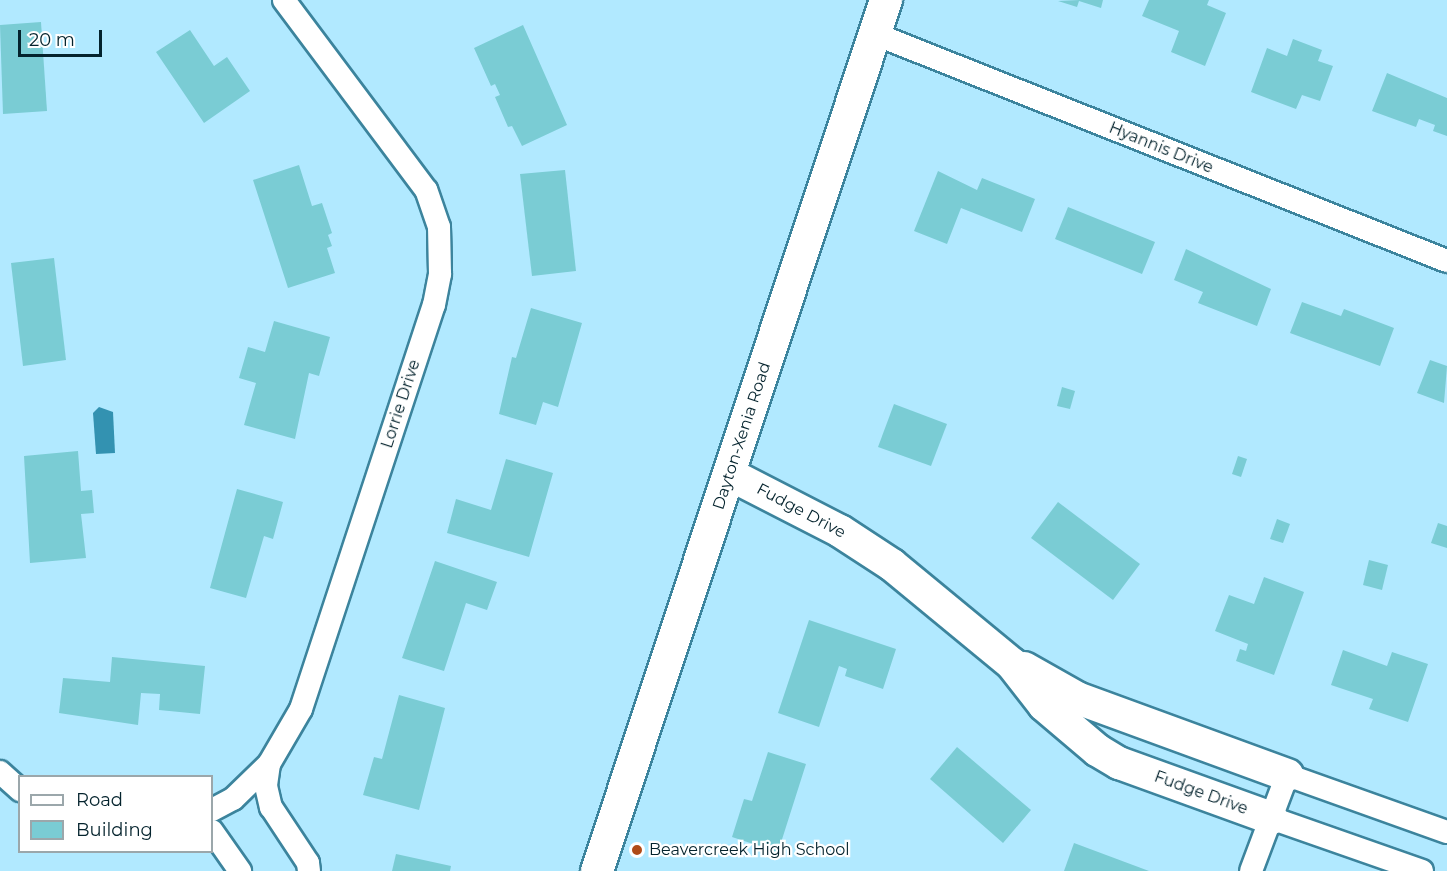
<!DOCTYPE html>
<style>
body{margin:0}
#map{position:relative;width:1447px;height:871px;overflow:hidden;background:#b1e9ff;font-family:Montserrat,sans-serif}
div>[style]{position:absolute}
.water>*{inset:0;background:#3392b1}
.building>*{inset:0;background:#7accd4}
.roads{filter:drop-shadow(2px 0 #3c849d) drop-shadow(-2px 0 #3c849d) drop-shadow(0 2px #3c849d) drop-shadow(0 -2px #3c849d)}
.street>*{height:22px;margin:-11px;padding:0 11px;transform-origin:11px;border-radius:11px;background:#fff}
.secondary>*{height:32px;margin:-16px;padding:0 16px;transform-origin:16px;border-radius:16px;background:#fff}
.dots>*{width:16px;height:16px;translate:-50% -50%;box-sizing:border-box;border:3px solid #fff;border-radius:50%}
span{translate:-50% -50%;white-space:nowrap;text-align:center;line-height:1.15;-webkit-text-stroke:4.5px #fff;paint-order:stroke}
.street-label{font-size:16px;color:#04232d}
.poi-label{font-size:16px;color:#04232d}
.left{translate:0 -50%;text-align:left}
.legend{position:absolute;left:18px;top:775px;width:195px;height:78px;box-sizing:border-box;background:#fff;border:2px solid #9ba7ab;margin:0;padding:8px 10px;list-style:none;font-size:18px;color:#04232d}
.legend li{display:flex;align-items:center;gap:12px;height:30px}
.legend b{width:30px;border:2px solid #9ba7ab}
.scale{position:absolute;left:18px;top:30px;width:84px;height:27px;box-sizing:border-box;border:3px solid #04232d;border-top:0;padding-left:8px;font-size:18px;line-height:21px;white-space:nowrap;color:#04232d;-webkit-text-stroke:4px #fff;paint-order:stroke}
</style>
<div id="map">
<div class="water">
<div style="clip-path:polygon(99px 407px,113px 412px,115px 453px,96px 454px,93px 413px)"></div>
</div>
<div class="building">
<div style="clip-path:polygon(1079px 0,1103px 0,1101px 8px,1079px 1px,1077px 7px,1058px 1px)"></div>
<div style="clip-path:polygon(1149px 0,1209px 0,1207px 5px,1226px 13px,1205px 66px,1171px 52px,1179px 31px,1142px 16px)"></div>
<div style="clip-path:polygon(41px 22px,47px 111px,3px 114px,0 25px)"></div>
<div style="clip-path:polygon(523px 25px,567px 125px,522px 146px,512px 126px,508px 127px,495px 97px,500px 95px,495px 84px,491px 86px,474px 48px)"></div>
<div style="clip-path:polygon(190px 30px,214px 66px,227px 57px,250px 91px,204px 123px,156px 52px)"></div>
<div style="clip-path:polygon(1293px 39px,1322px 50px,1318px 61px,1333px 66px,1320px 101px,1302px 95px,1296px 109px,1251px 92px,1267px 48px,1287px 56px)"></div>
<div style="clip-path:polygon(1387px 73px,1447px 98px,1447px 136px,1433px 131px,1435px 125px,1419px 119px,1416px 127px,1372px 111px)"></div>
<div style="clip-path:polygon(299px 165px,312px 206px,322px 203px,332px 233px,328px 235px,332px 246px,327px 248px,335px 273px,288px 288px,253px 180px)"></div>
<div style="clip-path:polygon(565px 170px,576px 271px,532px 276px,520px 174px)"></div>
<div style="clip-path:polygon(938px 171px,977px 190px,982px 178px,1035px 199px,1022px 232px,961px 208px,947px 244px,914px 231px)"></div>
<div style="clip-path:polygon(1068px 207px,1155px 242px,1142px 274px,1055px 239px)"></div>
<div style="clip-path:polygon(1186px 249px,1271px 289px,1257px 326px,1198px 303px,1203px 292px,1174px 280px)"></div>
<div style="clip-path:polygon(54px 258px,66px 360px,23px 366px,11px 263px)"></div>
<div style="clip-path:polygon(1302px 302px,1341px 316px,1344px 309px,1394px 328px,1380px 366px,1290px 333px)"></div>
<div style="clip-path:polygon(531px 308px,582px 323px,558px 407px,543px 402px,536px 425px,499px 414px,512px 357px,516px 358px)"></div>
<div style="clip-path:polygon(274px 321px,330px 337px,319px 376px,309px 373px,295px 439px,244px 425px,256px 383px,239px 378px,248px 347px,265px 352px)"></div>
<div style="clip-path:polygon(1430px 360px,1447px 366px,1444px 403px,1417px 393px)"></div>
<div style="clip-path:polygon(1062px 387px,1075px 391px,1070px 409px,1057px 406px)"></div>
<div style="clip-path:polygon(894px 404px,947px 424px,931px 466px,878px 447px)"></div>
<div style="clip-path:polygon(78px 451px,81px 491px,92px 490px,94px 513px,81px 514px,86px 558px,30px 563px,24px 456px)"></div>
<div style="clip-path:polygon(1238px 456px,1247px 459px,1241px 477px,1232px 474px)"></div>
<div style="clip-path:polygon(506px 459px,553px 473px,529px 557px,447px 533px,456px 499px,491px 510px)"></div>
<div style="clip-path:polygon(237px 489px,283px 502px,273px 539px,264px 536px,246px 598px,210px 588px)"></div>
<div style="clip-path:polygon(1058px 502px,1140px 564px,1113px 600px,1031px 538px)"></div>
<div style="clip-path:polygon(1277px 519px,1290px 524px,1283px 543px,1270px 539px)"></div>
<div style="clip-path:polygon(1438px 523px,1447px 526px,1447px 548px,1431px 543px)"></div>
<div style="clip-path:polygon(1369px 560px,1388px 565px,1382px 590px,1363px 585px)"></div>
<div style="clip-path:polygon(435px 561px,497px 582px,487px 610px,466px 603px,444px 671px,402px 658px)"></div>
<div style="clip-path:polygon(1264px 577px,1304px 592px,1274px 675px,1236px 661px,1240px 649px,1246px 651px,1248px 644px,1215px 631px,1229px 595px,1254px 604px)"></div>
<div style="clip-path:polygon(809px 620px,896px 649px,883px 689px,845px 676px,847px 669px,839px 666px,819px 727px,778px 713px)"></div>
<div style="clip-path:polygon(1343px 650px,1387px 666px,1392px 652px,1428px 664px,1408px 722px,1369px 709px,1373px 699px,1331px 685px)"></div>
<div style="clip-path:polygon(112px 657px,205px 666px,200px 714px,159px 710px,160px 694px,141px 693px,138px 725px,59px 713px,63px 678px,110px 682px)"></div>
<div style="clip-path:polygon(399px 695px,445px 708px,419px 810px,363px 795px,374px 757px,382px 759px)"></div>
<div style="clip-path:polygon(957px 747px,1031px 810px,1003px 843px,930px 779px)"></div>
<div style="clip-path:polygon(768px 752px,806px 764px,778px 852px,732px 837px,744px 799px,752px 801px)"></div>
<div style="clip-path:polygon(1074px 843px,1149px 871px,1064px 871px)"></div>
<div style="clip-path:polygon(396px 854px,451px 866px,450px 871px,392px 871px)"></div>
</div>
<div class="roads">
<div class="street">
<div style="left:875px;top:34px;width:615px;rotate:21.65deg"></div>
<div style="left:269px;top:764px;width:22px;rotate:98deg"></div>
<div style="left:266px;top:786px;width:22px;rotate:77deg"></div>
<div style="left:271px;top:807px;width:67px;rotate:56.5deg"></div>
<div style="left:308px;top:863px;width:8px;rotate:83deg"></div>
<div style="left:0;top:772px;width:27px;rotate:42deg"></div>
<div style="left:212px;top:810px;width:24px;rotate:-28deg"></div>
<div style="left:233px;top:799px;width:50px;rotate:-44.2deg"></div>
<div style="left:269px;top:764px;width:64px;rotate:-59.8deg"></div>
<div style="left:301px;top:709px;width:425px;rotate:-71.8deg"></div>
<div style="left:434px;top:305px;width:32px;rotate:-79deg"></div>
<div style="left:440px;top:274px;width:47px;rotate:-91.2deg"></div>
<div style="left:439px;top:227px;width:39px;rotate:-109deg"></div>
<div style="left:426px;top:190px;width:237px;rotate:-126.8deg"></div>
<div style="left:1271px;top:818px;width:160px;rotate:19.3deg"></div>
<div style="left:212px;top:831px;width:49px;rotate:55deg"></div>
<div style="left:1251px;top:871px;width:103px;rotate:-69.4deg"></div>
<div style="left:1287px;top:775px;width:170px;rotate:19.6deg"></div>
</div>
<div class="secondary">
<div style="left:729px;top:474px;width:125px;rotate:27.2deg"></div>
<div style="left:840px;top:531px;width:62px;rotate:33.2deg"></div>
<div style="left:892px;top:565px;width:156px;rotate:39.5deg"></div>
<div style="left:1012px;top:664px;width:52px;rotate:52deg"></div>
<div style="left:1044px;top:705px;width:70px;rotate:40.3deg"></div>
<div style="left:1097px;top:750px;width:26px;rotate:31deg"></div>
<div style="left:1119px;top:763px;width:162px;rotate:19.9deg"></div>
<div style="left:1024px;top:668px;width:61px;rotate:29.5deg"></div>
<div style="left:1077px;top:698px;width:224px;rotate:20.1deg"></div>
<div style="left:597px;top:871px;width:918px;rotate:-71.64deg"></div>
</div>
</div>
<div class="dots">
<div style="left:637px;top:850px;background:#af4b17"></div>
</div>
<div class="street-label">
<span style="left:1161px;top:148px;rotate:22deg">Hyannis Drive</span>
<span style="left:401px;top:404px;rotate:-72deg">Lorrie Drive</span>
<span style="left:742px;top:436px;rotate:-72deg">Dayton-Xenia Road</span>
<span style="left:801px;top:511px;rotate:28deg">Fudge Drive</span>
<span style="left:1201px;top:793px;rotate:20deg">Fudge Drive</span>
</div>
<div class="poi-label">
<span class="left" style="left:649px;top:850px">Beavercreek High School</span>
</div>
<ul class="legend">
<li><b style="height:8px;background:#fff"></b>Road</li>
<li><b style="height:16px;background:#7accd4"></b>Building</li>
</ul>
<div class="scale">20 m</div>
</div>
